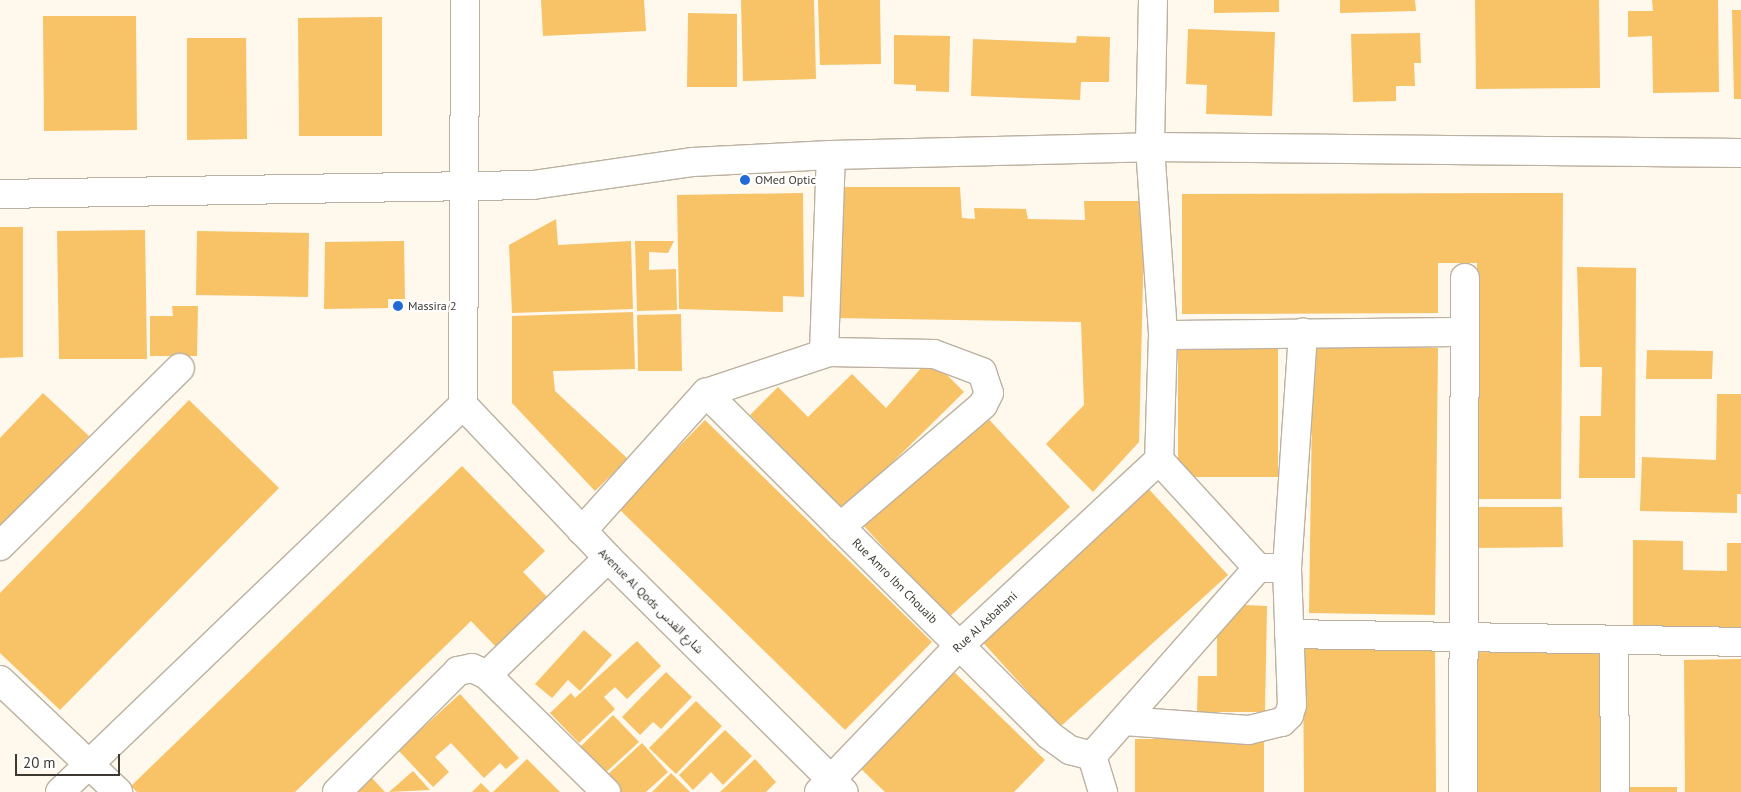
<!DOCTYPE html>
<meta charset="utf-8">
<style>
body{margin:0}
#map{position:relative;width:1741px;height:792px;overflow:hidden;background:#fff8ed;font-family:"PT Sans","Noto Sans Arabic",sans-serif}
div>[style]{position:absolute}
.building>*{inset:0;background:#f8c267}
.roads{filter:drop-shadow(1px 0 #bcb1a0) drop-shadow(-1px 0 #bcb1a0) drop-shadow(0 1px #bcb1a0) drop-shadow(0 -1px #bcb1a0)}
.street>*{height:28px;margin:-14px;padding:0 14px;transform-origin:14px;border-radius:14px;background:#fff}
.dots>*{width:14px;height:14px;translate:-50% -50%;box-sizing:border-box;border:2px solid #fff;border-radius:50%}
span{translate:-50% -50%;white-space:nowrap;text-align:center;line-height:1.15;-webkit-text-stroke:4px #fff;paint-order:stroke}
.poi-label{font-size:12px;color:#3d3932}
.left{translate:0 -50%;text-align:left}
.street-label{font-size:12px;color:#3d3932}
.scale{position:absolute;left:15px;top:754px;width:105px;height:22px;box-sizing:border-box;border:2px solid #3d3932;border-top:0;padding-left:6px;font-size:15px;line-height:18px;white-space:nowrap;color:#3d3932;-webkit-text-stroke:4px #fff;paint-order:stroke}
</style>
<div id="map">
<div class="building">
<div style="clip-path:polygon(541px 0,644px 0,646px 31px,543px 36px)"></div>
<div style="clip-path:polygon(741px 0,814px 0,816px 79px,743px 81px)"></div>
<div style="clip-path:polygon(818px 0,880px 0,881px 64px,820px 65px)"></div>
<div style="clip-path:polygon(1214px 0,1279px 0,1279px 12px,1214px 13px)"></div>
<div style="clip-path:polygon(1340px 0,1415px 0,1416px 11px,1340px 13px)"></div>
<div style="clip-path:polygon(1475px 0,1599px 0,1600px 88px,1476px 89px)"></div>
<div style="clip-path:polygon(1652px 0,1718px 0,1719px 92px,1653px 93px,1652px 36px,1628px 37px,1628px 11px,1653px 11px)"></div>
<div style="clip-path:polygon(1732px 10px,1741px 10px,1741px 99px,1734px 99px)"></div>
<div style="clip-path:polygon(688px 13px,737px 14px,737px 87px,687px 87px)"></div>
<div style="clip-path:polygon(43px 16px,136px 16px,137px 130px,44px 131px)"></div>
<div style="clip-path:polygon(382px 17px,382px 136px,299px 136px,298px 18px)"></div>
<div style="clip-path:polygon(1188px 29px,1275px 32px,1272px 116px,1206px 114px,1207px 85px,1186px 84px)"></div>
<div style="clip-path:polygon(1420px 33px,1421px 63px,1414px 63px,1415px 86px,1396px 86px,1396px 101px,1353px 102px,1351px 34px)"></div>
<div style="clip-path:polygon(894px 35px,950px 36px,949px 92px,916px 91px,916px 85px,894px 84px)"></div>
<div style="clip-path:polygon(1077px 36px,1110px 37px,1109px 82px,1081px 82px,1080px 100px,971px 96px,973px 39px,1076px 43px)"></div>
<div style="clip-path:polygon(187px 38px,246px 38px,247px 139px,187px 140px)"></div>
<div style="clip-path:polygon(840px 187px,960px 187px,962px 218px,975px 219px,974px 208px,1026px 209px,1028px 219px,1085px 220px,1084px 201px,1145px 201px,1139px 442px,1093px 492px,1046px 444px,1084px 405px,1081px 322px,834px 318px)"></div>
<div style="clip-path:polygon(803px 193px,804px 297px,783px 296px,783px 312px,679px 309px,677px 195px)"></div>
<div style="clip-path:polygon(1563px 193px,1561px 499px,1475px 499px,1477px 263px,1438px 263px,1438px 313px,1182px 314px,1182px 194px)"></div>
<div style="clip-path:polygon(556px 219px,558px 245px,631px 241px,633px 309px,512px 313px,509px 245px)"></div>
<div style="clip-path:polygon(0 227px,23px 227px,23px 357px,0 358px)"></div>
<div style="clip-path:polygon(145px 230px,147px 359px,59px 359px,57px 231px)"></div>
<div style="clip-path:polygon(197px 231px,309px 233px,308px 297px,196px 295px)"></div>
<div style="clip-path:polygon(404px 241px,405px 299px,388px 299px,388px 308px,324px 309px,325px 242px)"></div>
<div style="clip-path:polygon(635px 241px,674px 241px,668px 253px,649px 252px,649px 270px,676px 269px,677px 310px,637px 311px)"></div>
<div style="clip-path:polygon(1577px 267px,1636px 268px,1635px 478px,1579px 478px,1580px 416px,1601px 416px,1602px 367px,1580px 367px)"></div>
<div style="clip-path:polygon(172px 306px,198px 306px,197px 356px,150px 356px,150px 316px,173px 316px)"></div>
<div style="clip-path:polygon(633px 312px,635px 369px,553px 371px,555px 391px,628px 459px,595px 491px,512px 403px,512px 316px)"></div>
<div style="clip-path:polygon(681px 314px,682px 371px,638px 371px,637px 315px)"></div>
<div style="clip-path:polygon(1313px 346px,1438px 348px,1435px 615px,1309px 613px)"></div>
<div style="clip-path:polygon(1278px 347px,1278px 477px,1178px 477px,1178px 348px)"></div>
<div style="clip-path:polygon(1647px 350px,1713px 351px,1712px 379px,1646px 379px)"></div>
<div style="clip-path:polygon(930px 358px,964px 392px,844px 510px,750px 415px,778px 387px,808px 417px,852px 374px,886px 408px)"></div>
<div style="clip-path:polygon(43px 393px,89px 436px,0 528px,0 438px)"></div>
<div style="clip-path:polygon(1717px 394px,1741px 394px,1741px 494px,1737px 494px,1737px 513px,1640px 511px,1642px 457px,1716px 460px)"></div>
<div style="clip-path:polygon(189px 400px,279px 488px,60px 710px,0 653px,0 593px)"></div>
<div style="clip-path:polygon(984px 414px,1070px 507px,948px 618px,863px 525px)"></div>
<div style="clip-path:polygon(705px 420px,932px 642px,845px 730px,618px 508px)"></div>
<div style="clip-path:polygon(462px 466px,545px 551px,523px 572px,551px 601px,500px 651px,471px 621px,295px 792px,137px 792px,131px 786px)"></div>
<div style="clip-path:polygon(1145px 485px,1228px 575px,1060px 727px,978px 637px)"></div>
<div style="clip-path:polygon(1475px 507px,1562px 507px,1563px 547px,1475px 548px)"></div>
<div style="clip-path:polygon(1633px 540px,1683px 541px,1683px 570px,1727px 571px,1727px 543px,1741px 543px,1741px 630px,1633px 630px)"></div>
<div style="clip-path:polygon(1244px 605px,1267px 606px,1265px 712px,1197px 712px,1198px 676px,1217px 676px,1217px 633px)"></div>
<div style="clip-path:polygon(584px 630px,612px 655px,580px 691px,568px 680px,552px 698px,535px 684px)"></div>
<div style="clip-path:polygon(637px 641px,661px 666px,627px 699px,615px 687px,604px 697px,615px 709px,579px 743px,550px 713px,571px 693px,575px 698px)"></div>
<div style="clip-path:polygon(1435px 647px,1436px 792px,1304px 792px,1303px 648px)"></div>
<div style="clip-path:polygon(1473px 652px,1605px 654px,1602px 792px,1470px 792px)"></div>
<div style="clip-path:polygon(1741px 659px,1741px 792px,1685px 792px,1684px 660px)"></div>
<div style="clip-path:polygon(952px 670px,1045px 760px,1014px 792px,885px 792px,858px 766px)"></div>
<div style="clip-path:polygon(666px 672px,692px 697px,661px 729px,653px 722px,640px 735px,622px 717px)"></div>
<div style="clip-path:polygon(460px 694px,519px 758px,506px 769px,500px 763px,484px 778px,451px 743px,435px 757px,449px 772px,433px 787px,398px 750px)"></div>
<div style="clip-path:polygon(696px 701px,722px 726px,676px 774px,649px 748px)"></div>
<div style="clip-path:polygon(613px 715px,639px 742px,603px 775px,578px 749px)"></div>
<div style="clip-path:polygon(725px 730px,752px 756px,723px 785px,711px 772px,693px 790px,679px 775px)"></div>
<div style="clip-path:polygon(1135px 739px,1264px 739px,1264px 792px,1135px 792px)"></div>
<div style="clip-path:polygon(642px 743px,668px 772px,646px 792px,620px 792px,606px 776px)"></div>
<div style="clip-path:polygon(527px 759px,560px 792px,493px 792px)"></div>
<div style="clip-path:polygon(755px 759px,776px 782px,766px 792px,720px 792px)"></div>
<div style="clip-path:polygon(413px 771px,430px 790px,389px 792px)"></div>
<div style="clip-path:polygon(671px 773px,690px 792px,652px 792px)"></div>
<div style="clip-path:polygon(372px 778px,385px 792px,356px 792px)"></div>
<div style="clip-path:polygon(481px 783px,490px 792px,472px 792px)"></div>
<div style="clip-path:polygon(1630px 787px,1677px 787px,1677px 792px,1630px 792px)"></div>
</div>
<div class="roads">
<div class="street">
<div style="left:1153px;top:0;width:147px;rotate:91.2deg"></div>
<div style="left:1150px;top:147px;width:188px;rotate:86deg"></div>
<div style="left:1163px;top:335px;width:125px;rotate:91.8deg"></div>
<div style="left:1159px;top:460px;width:147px;rotate:47.5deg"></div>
<div style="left:0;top:194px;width:533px;rotate:-0.97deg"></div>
<div style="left:533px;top:185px;width:162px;rotate:-8.2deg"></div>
<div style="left:693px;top:162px;width:138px;rotate:-2.9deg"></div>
<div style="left:831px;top:155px;width:319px;rotate:-1.4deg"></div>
<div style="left:1150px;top:147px;width:591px;rotate:0.58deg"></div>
<div style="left:1163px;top:335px;width:302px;rotate:-0.6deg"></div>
<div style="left:824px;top:353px;width:198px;rotate:-88deg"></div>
<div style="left:706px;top:393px;width:484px;rotate:44.9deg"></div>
<div style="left:1049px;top:735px;width:26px;rotate:36deg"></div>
<div style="left:1070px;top:750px;width:23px;rotate:15deg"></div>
<div style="left:463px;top:405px;width:211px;rotate:46.5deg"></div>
<div style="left:608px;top:558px;width:332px;rotate:44.8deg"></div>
<div style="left:582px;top:531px;width:186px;rotate:-48.1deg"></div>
<div style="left:706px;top:393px;width:130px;rotate:-18.4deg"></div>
<div style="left:829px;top:352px;width:105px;rotate:1.1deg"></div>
<div style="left:934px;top:354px;width:51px;rotate:20.6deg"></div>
<div style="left:982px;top:372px;width:22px;rotate:72deg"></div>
<div style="left:989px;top:393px;width:13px;rotate:117deg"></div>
<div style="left:983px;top:405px;width:188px;rotate:139.5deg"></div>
<div style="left:0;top:546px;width:253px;rotate:-44.7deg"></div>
<div style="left:1289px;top:634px;width:452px;rotate:1deg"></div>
<div style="left:1614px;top:642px;width:150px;rotate:89.6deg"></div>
<div style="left:487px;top:675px;width:168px;rotate:-44deg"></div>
<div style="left:0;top:680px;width:163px;rotate:43.5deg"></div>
<div style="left:1124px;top:721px;width:125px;rotate:4.1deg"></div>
<div style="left:1249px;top:730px;width:34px;rotate:-14deg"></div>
<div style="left:1282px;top:722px;width:10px;rotate:-45deg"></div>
<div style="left:1289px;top:715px;width:10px;rotate:-73deg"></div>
<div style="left:1292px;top:705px;width:137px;rotate:-92.1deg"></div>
<div style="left:1287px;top:568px;width:236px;rotate:-86.1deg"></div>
<div style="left:1092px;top:756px;width:251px;rotate:-48.6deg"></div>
<div style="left:1258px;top:568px;width:18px"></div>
<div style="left:1092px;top:756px;width:38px;rotate:73deg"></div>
<div style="left:60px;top:792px;width:559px;rotate:-43.84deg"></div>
<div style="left:463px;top:405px;width:405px;rotate:-89.7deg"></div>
<div style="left:337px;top:792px;width:171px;rotate:-45deg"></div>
<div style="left:458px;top:671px;width:14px;rotate:-12deg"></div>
<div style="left:472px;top:668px;width:17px;rotate:25deg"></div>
<div style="left:487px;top:675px;width:167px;rotate:44.5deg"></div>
<div style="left:819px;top:792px;width:204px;rotate:-46.2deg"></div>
<div style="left:960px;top:645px;width:272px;rotate:-42.9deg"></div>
<div style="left:1463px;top:792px;width:514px;rotate:-89.78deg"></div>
</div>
</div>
<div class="dots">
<div style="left:745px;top:180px;background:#216ad5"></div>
<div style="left:398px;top:306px;background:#216ad5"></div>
</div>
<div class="poi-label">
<span class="left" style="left:755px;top:180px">OMed Optic</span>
<span class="left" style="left:408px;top:306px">Massira 2</span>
</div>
<div class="street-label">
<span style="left:895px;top:581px;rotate:45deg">Rue Amro Ibn Chouaib</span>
<span style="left:651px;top:601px;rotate:45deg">Avenue Al Qods شارع القدس</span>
<span style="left:985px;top:622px;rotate:-43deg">Rue Al Asbahani</span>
</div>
<div class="scale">20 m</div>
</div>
